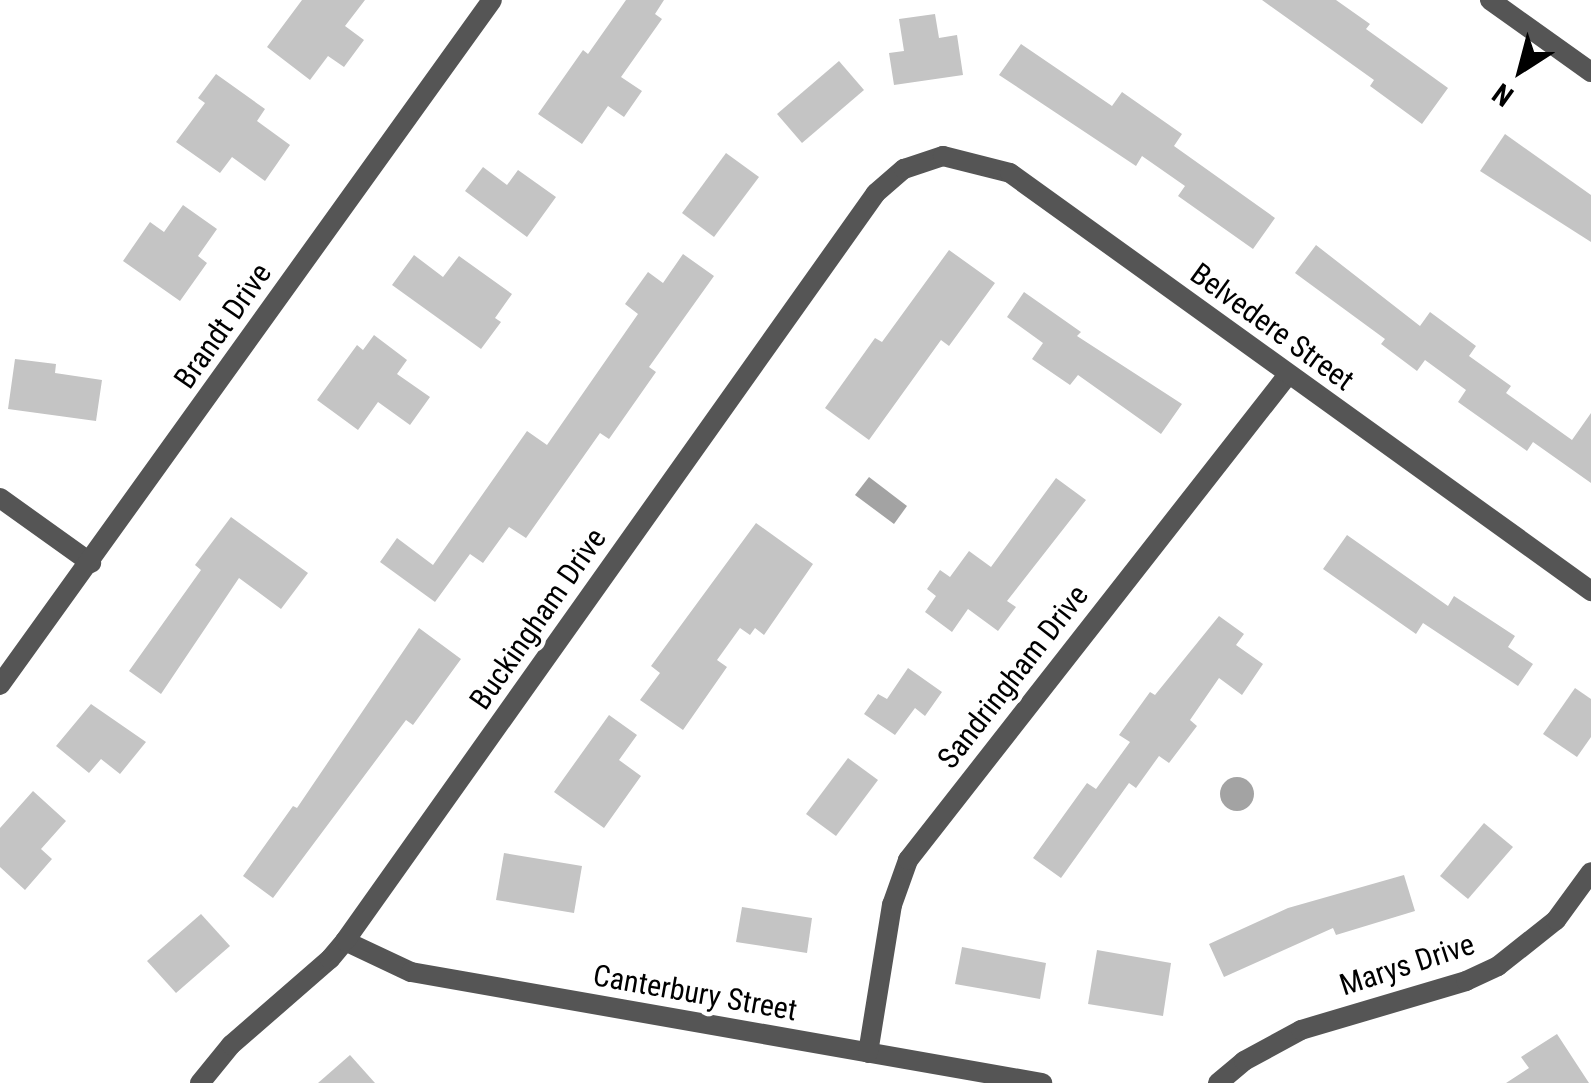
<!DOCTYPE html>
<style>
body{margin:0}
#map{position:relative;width:1591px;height:1083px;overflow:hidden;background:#fff;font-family:"Roboto Condensed",sans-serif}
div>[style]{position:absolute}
.water>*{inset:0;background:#a3a3a3}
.round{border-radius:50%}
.building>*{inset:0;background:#c4c4c4}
.minor>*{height:20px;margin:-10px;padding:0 10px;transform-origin:10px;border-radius:10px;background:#555}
span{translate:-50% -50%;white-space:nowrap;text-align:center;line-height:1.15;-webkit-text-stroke:9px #fff;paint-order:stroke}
.street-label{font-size:30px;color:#000}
.north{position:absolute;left:1471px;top:20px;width:100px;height:100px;-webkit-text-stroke:8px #fff;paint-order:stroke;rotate:216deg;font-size:28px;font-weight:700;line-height:40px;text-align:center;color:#000}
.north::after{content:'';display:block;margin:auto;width:35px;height:45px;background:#000;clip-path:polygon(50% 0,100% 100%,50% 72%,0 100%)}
</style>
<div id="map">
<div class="water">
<div style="clip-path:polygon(869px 477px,907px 506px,894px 524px,855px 495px)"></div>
<div class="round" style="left:1220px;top:777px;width:34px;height:34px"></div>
</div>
<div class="building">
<div style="clip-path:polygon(302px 0,365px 0,345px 26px,364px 40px,344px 67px,328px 56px,310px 80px,267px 47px)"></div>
<div style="clip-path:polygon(626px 0,664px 0,655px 14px,662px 19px,621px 77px,642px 91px,624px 117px,608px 106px,582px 144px,538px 114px,583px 50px,588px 54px)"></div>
<div style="clip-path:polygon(1262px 0,1336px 0,1370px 24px,1366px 29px,1448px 88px,1422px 124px,1370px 86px,1374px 80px)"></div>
<div style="clip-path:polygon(935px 14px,939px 38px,957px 35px,963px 75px,894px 85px,889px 53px,904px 51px,899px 19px)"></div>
<div style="clip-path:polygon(1021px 44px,1112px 106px,1122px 92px,1182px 134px,1174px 146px,1275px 218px,1253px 249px,1178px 196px,1185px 186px,1142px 156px,1136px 166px,999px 75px)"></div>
<div style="clip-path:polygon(839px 61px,864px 90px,802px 143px,777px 114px)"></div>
<div style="clip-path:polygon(216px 74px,265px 109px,257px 121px,290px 145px,265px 181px,232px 157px,220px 173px,176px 142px,205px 103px,198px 98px)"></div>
<div style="clip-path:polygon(1505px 134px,1591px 195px,1591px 242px,1480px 171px)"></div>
<div style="clip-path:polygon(726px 153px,759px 177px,714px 237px,682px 213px)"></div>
<div style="clip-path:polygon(483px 167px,507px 185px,518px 170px,556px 197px,527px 237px,465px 191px)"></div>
<div style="clip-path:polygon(183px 205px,217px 229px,198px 256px,207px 263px,180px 301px,123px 261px,150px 222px,164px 232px)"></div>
<div style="clip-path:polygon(1316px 245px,1420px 326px,1430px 312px,1476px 346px,1469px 356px,1511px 386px,1506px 393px,1572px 440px,1591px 413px,1591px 483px,1533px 442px,1527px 451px,1458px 402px,1466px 390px,1425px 360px,1417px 371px,1381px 344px,1385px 339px,1295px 273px)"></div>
<div style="clip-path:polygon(949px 250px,995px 283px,949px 346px,941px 340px,869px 440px,825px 408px,875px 338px,882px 342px)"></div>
<div style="clip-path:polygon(683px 254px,714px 276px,649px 367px,656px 372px,609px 439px,600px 433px,526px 538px,509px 527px,483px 563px,470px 554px,435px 602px,380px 562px,397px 538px,433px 565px,527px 431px,547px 445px,638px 314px,625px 304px,648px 272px,663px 283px)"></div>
<div style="clip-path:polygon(414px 255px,443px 277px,459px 256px,512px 294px,495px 318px,501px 322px,481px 349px,392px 285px)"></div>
<div style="clip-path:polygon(1024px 292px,1081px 332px,1077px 336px,1182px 404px,1161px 434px,1078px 375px,1070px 385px,1032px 359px,1043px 343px,1007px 317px)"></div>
<div style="clip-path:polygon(374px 335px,407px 360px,397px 374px,430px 397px,410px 425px,378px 402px,358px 430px,317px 400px,357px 345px,363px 350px)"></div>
<div style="clip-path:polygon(15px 359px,56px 364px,55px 373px,102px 380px,96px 421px,8px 409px)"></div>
<div style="clip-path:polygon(1056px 478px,1086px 500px,1007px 601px,1016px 607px,998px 631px,968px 609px,952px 632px,925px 612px,936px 596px,927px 589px,940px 570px,950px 577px,969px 551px,991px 567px)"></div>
<div style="clip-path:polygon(231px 517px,308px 573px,281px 609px,239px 578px,161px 694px,129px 671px,201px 570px,195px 565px)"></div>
<div style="clip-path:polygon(756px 523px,813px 564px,764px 635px,755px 628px,750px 635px,740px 628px,717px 660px,727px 667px,683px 730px,640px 700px,660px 673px,651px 666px)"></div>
<div style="clip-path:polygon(1347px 535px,1448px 606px,1454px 596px,1515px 636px,1508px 647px,1533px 664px,1518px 686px,1423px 623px,1416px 634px,1323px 569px)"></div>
<div style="clip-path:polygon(1219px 616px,1244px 634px,1236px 645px,1263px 664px,1242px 695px,1219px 678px,1190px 720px,1197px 726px,1169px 763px,1159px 756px,1136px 788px,1129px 783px,1061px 878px,1033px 858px,1087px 783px,1096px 789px,1130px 742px,1119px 735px,1150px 692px,1155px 695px)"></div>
<div style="clip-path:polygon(419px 628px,461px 659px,413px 725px,406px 720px,273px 898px,243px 876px,293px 806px,297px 808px)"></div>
<div style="clip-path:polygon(908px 668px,942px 692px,925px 716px,915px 708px,895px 735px,864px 714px,878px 694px,887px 699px)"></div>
<div style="clip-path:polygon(1575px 688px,1591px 699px,1591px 737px,1577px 757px,1543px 734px)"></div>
<div style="clip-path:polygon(91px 704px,146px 742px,120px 774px,101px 759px,89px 773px,56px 746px)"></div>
<div style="clip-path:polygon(609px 715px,637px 735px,619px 760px,641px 776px,604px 828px,554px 792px)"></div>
<div style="clip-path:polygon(848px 758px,878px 780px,836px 836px,806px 814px)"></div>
<div style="clip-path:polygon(33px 791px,66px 821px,41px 849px,52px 859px,25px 890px,0 867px,0 828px)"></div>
<div style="clip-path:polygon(1484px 823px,1513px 847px,1468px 899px,1440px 876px)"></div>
<div style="clip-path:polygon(504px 853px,582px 866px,574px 913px,496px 900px)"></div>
<div style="clip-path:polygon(1404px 875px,1415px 911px,1336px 935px,1333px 928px,1224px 977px,1209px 944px,1288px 908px)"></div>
<div style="clip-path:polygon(742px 907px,812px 918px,807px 953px,736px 942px)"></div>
<div style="clip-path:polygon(201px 914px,230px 946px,176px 993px,147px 961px)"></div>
<div style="clip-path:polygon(962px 947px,1046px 963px,1040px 999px,955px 984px)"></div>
<div style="clip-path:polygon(1097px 950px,1171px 963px,1163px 1016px,1088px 1004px)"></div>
<div style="clip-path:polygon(1557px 1034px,1589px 1083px,1506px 1083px,1529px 1068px,1521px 1057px)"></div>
<div style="clip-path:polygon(350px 1055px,375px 1083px,318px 1083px)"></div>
</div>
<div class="minor">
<div style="left:1490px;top:0;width:124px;rotate:35.5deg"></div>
<div style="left:0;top:498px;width:112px;rotate:35.5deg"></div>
<div style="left:0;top:685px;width:843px;rotate:-54.31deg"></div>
<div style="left:345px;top:941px;width:73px;rotate:25.2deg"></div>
<div style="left:411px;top:972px;width:641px;rotate:9.98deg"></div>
<div style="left:868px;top:1053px;width:150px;rotate:-80.8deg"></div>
<div style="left:892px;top:905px;width:48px;rotate:-70.4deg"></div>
<div style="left:908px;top:860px;width:615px;rotate:-51.94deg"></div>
<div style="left:200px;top:1083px;width:49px;rotate:-50.8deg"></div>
<div style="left:231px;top:1045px;width:131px;rotate:-41deg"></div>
<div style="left:330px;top:959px;width:23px;rotate:-50deg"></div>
<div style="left:345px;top:941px;width:917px;rotate:-54.63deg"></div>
<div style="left:876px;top:193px;width:37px;rotate:-41deg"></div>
<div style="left:904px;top:169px;width:41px;rotate:-18.4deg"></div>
<div style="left:943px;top:156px;width:69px;rotate:14.2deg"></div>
<div style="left:1010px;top:173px;width:716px;rotate:35.73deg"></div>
<div style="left:1218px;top:1083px;width:34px;rotate:-40deg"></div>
<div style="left:1244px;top:1061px;width:65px;rotate:-28.5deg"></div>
<div style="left:1301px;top:1030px;width:172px;rotate:-16.5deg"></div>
<div style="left:1466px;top:981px;width:35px;rotate:-25deg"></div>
<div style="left:1498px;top:966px;width:74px;rotate:-38.4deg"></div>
<div style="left:1556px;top:920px;width:59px;rotate:-53.9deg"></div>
</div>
<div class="street-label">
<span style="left:223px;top:326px;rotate:-55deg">Brandt Drive</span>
<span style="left:1272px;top:327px;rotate:36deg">Belvedere Street</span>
<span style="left:538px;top:619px;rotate:-55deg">Buckingham Drive</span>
<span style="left:1013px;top:677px;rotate:-52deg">Sandringham Drive</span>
<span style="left:1407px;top:965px;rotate:-18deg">Marys Drive</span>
<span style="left:695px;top:993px;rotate:10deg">Canterbury Street</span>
</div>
<div class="north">N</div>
</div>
